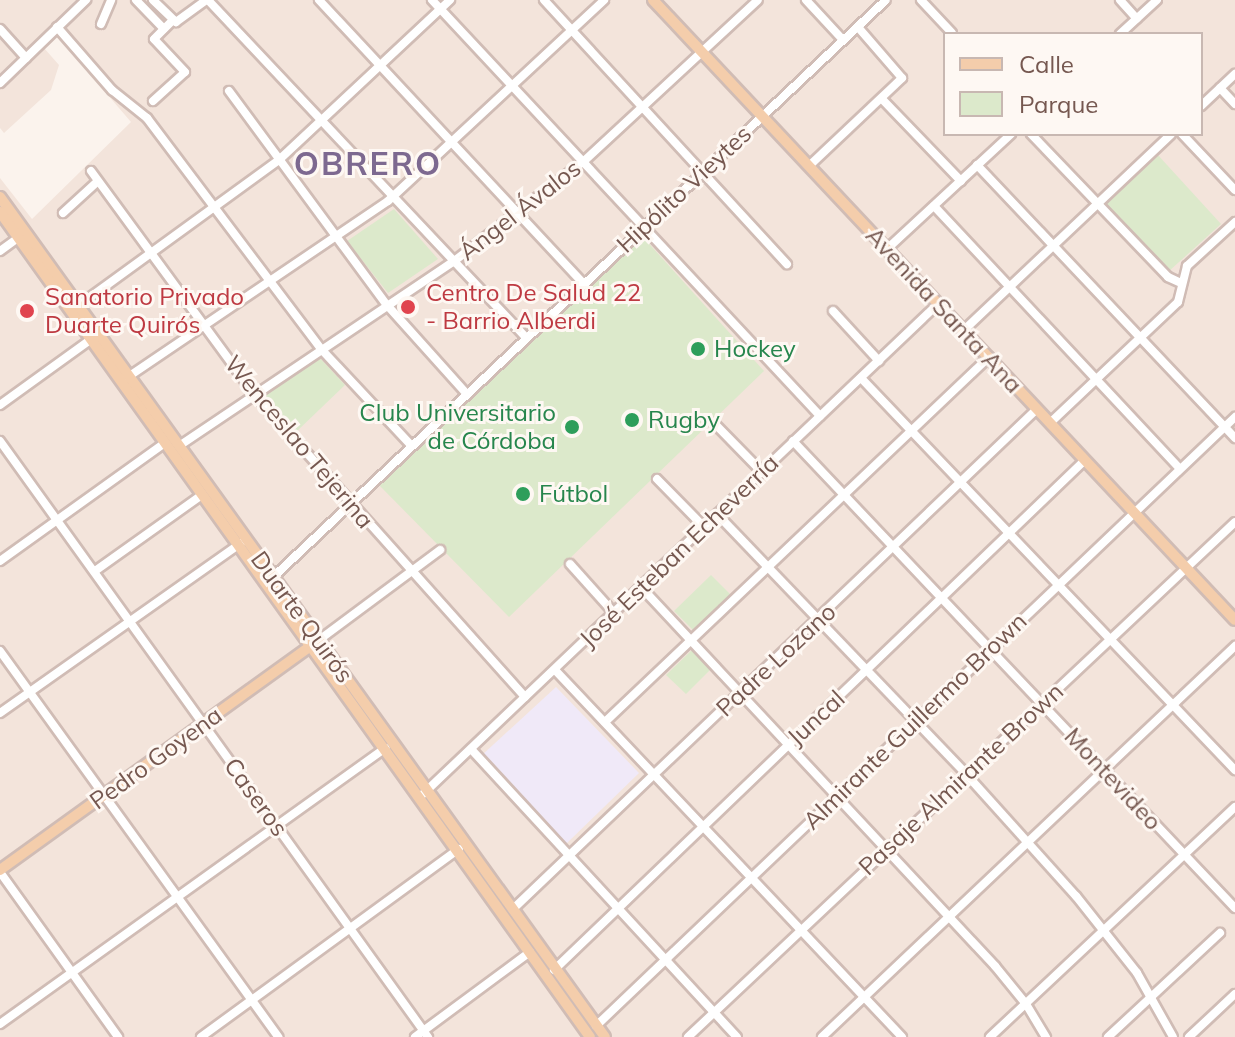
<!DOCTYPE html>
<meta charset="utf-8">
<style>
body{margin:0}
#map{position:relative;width:1235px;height:1037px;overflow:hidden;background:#fbf3ed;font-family:Mulish,sans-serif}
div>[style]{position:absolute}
.residential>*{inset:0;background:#f3e4db}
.education>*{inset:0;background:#f0e9f8}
.green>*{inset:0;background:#dce9cb}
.roads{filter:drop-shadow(2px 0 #d0bcb5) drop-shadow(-2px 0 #d0bcb5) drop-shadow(0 2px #d0bcb5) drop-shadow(0 -2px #d0bcb5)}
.minor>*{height:8px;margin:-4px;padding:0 4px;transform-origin:4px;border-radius:4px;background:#fff}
.major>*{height:10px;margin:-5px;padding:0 5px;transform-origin:5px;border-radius:5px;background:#f4cdab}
.dots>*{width:22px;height:22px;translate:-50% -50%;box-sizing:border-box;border:4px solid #fef8f3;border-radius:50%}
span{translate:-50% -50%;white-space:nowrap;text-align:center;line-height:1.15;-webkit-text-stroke:6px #fef8f3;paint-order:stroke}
.street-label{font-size:24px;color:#765850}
.health-label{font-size:24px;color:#be3a42}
.left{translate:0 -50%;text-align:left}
.leisure-label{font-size:24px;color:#27864d}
.right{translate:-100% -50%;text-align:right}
.district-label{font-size:32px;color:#7d6990;font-weight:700;letter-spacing:2px}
.legend{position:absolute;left:943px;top:32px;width:260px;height:104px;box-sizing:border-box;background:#fef8f3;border:2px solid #c8b8b2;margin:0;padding:10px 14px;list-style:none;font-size:24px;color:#765850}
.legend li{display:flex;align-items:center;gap:16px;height:40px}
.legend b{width:40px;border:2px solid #c8b8b2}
</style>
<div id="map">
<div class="residential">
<div style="clip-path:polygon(evenodd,0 0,1235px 0,1235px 1037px,0 1037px,0 178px,32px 219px,131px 122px,57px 36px,44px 48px,59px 65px,51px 90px,4px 133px,0 128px,0 0,945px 34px,1201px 34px,1201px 134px,945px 134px,945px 34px)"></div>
</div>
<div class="education">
<div style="clip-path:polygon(556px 687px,639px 773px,566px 844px,481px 756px)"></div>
</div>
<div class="green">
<div style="clip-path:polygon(1157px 154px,1221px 224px,1168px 272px,1104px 203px)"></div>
<div style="clip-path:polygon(394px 209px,438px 259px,388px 293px,347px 241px)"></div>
<div style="clip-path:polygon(643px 237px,764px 371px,509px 617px,378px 484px)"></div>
<div style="clip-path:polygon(318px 356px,345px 385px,295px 433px,264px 395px)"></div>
<div style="clip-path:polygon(711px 575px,731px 595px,694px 631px,674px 611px)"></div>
<div style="clip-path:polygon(693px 649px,712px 668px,686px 694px,666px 675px)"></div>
</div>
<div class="roads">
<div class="minor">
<div style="left:136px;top:0;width:40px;rotate:46deg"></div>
<div style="left:153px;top:0;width:32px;rotate:44deg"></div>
<div style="left:176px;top:22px;width:37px;rotate:-36deg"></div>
<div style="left:208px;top:0;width:464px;rotate:46.7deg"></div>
<div style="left:319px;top:0;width:387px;rotate:47deg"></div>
<div style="left:432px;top:0;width:569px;rotate:46.99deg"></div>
<div style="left:544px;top:0;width:359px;rotate:47.4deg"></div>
<div style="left:806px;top:0;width:54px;rotate:47.2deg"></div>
<div style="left:921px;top:0;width:45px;rotate:46.8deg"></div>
<div style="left:1120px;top:0;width:25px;rotate:48deg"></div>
<div style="left:101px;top:24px;width:26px;rotate:-67deg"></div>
<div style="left:57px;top:27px;width:84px;rotate:48.9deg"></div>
<div style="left:112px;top:90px;width:45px;rotate:38.7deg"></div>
<div style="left:147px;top:118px;width:291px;rotate:53deg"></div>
<div style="left:322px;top:350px;width:130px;rotate:46.9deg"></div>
<div style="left:0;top:29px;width:39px;rotate:48deg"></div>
<div style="left:1120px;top:34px;width:50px;rotate:-42.6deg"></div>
<div style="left:0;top:83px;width:120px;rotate:-44deg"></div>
<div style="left:1220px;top:88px;width:22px;rotate:47deg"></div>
<div style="left:229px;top:91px;width:266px;rotate:53.6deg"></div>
<div style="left:387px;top:305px;width:118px;rotate:48.1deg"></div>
<div style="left:882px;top:99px;width:114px;rotate:46.1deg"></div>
<div style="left:153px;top:101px;width:43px;rotate:-42.2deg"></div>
<div style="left:185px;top:72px;width:45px;rotate:-133.2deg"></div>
<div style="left:154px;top:39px;width:27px;rotate:-45deg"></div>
<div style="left:1201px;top:106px;width:47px;rotate:-43.3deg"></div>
<div style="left:1031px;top:134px;width:198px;rotate:46.2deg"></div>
<div style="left:1168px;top:277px;width:14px;rotate:25deg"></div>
<div style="left:1182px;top:134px;width:77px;rotate:46.6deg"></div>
<div style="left:977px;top:165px;width:376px;rotate:46.6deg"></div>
<div style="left:809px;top:166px;width:128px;rotate:-43.4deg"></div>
<div style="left:902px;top:78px;width:67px;rotate:-130.8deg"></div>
<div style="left:91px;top:171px;width:278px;rotate:53.8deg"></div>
<div style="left:255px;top:395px;width:405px;rotate:48.2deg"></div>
<div style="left:934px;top:206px;width:359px;rotate:46.9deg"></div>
<div style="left:63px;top:213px;width:47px;rotate:-42.4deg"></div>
<div style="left:887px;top:249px;width:169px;rotate:-42.8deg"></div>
<div style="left:0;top:251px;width:27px;rotate:-36deg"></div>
<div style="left:78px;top:306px;width:250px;rotate:-36deg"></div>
<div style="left:280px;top:159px;width:233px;rotate:-43.1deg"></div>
<div style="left:833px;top:311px;width:68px;rotate:47.4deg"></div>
<div style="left:963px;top:331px;width:286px;rotate:-43.4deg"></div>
<div style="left:861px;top:378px;width:542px;rotate:46.35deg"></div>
<div style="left:125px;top:379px;width:318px;rotate:-34.1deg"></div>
<div style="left:388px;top:201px;width:295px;rotate:-42.9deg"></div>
<div style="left:0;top:405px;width:111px;rotate:-35.8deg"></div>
<div style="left:714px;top:423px;width:67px;rotate:45.6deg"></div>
<div style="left:1050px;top:423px;width:176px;rotate:-43.4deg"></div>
<div style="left:1178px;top:302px;width:37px;rotate:-76deg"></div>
<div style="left:1187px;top:266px;width:65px;rotate:-42.5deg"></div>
<div style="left:0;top:441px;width:734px;rotate:54.32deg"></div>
<div style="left:793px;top:441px;width:643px;rotate:46.58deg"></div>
<div style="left:179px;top:446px;width:330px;rotate:-33.9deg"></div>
<div style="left:453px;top:262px;width:164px;rotate:-37.6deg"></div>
<div style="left:583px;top:162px;width:238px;rotate:-42.8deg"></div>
<div style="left:657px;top:479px;width:66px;rotate:45.6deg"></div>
<div style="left:717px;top:514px;width:360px;rotate:46.2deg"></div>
<div style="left:966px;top:774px;width:164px;rotate:48deg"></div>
<div style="left:1076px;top:896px;width:98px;rotate:51.6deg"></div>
<div style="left:1137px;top:973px;width:73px;rotate:60.6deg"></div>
<div style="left:0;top:561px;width:203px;rotate:-35.6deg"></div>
<div style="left:570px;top:564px;width:66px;rotate:48.1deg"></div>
<div style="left:95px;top:571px;width:131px;rotate:-35.4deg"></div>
<div style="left:269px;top:581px;width:847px;rotate:-43.28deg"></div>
<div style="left:641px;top:587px;width:519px;rotate:46.95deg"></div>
<div style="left:995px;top:966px;width:49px;rotate:50.8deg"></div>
<div style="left:1026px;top:1004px;width:39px;rotate:59deg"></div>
<div style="left:319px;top:640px;width:151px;rotate:-36.6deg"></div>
<div style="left:0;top:651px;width:476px;rotate:54.2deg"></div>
<div style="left:555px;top:670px;width:505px;rotate:46.6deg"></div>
<div style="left:0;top:713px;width:295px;rotate:-35.2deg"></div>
<div style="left:605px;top:722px;width:530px;rotate:-43.55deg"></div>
<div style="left:471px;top:749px;width:392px;rotate:47.3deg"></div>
<div style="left:423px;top:794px;width:711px;rotate:-43.58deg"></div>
<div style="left:0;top:872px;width:203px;rotate:54.4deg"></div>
<div style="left:513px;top:909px;width:724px;rotate:-43.66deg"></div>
<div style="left:554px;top:970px;width:736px;rotate:-43.84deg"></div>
<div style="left:0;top:1024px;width:474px;rotate:-35.6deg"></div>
<div style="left:596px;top:1026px;width:883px;rotate:-43.62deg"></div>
<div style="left:201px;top:1037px;width:319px;rotate:-36.1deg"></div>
<div style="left:415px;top:1037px;width:143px;rotate:-36.5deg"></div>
<div style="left:688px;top:1037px;width:751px;rotate:-43.27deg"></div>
<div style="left:822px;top:1037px;width:569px;rotate:-43.43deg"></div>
<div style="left:990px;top:1037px;width:336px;rotate:-43.2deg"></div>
<div style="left:1108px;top:1037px;width:153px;rotate:-42.9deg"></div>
<div style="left:1189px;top:1037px;width:63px;rotate:-43.1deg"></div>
</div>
<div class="major">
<div style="left:653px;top:0;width:850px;rotate:46.81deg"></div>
<div style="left:0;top:197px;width:1035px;rotate:54.24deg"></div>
<div style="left:0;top:212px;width:1014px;rotate:54.43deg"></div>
<div style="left:0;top:870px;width:383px;rotate:-35.8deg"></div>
</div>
</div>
<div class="dots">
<div style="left:408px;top:307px;background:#e0444e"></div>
<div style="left:27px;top:311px;background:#e0444e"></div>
<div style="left:698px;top:349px;background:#2e9e5b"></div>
<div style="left:632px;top:420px;background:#2e9e5b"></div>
<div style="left:572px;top:427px;background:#2e9e5b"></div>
<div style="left:523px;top:494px;background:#2e9e5b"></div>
</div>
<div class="street-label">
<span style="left:684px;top:189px;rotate:-43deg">Hipólito Vieytes</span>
<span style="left:520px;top:210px;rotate:-38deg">Ángel Ávalos</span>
<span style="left:944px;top:310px;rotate:47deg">Avenida Santa Ana</span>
<span style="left:299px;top:442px;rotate:50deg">Wenceslao Tejerina</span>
<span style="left:679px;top:551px;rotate:-44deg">José Esteban Echeverría</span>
<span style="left:302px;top:617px;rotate:54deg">Duarte Quirós</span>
<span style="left:776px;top:660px;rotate:-43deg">Padre Lozano</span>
<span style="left:816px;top:718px;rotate:-43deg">Juncal</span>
<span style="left:915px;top:721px;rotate:-44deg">Almirante Guillermo Brown</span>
<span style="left:156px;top:758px;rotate:-36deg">Pedro Goyena</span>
<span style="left:961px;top:779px;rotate:-43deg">Pasaje Almirante Brown</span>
<span style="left:1113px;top:779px;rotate:47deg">Montevideo</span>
<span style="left:256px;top:797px;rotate:54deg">Caseros</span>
</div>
<div class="health-label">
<span class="left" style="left:426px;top:307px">Centro De Salud 22<br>- Barrio Alberdi</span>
<span class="left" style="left:45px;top:311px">Sanatorio Privado<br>Duarte Quirós</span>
</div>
<div class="leisure-label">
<span class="left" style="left:714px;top:349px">Hockey</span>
<span class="right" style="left:556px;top:427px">Club Universitario<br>de Córdoba</span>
<span class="left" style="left:648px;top:420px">Rugby</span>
<span class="left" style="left:539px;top:494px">Fútbol</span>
</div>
<div class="district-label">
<span style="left:368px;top:163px">OBRERO</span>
</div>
<ul class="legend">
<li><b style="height:10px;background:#f4cdab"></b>Calle</li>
<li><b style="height:22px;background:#dce9cb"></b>Parque</li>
</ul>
</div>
